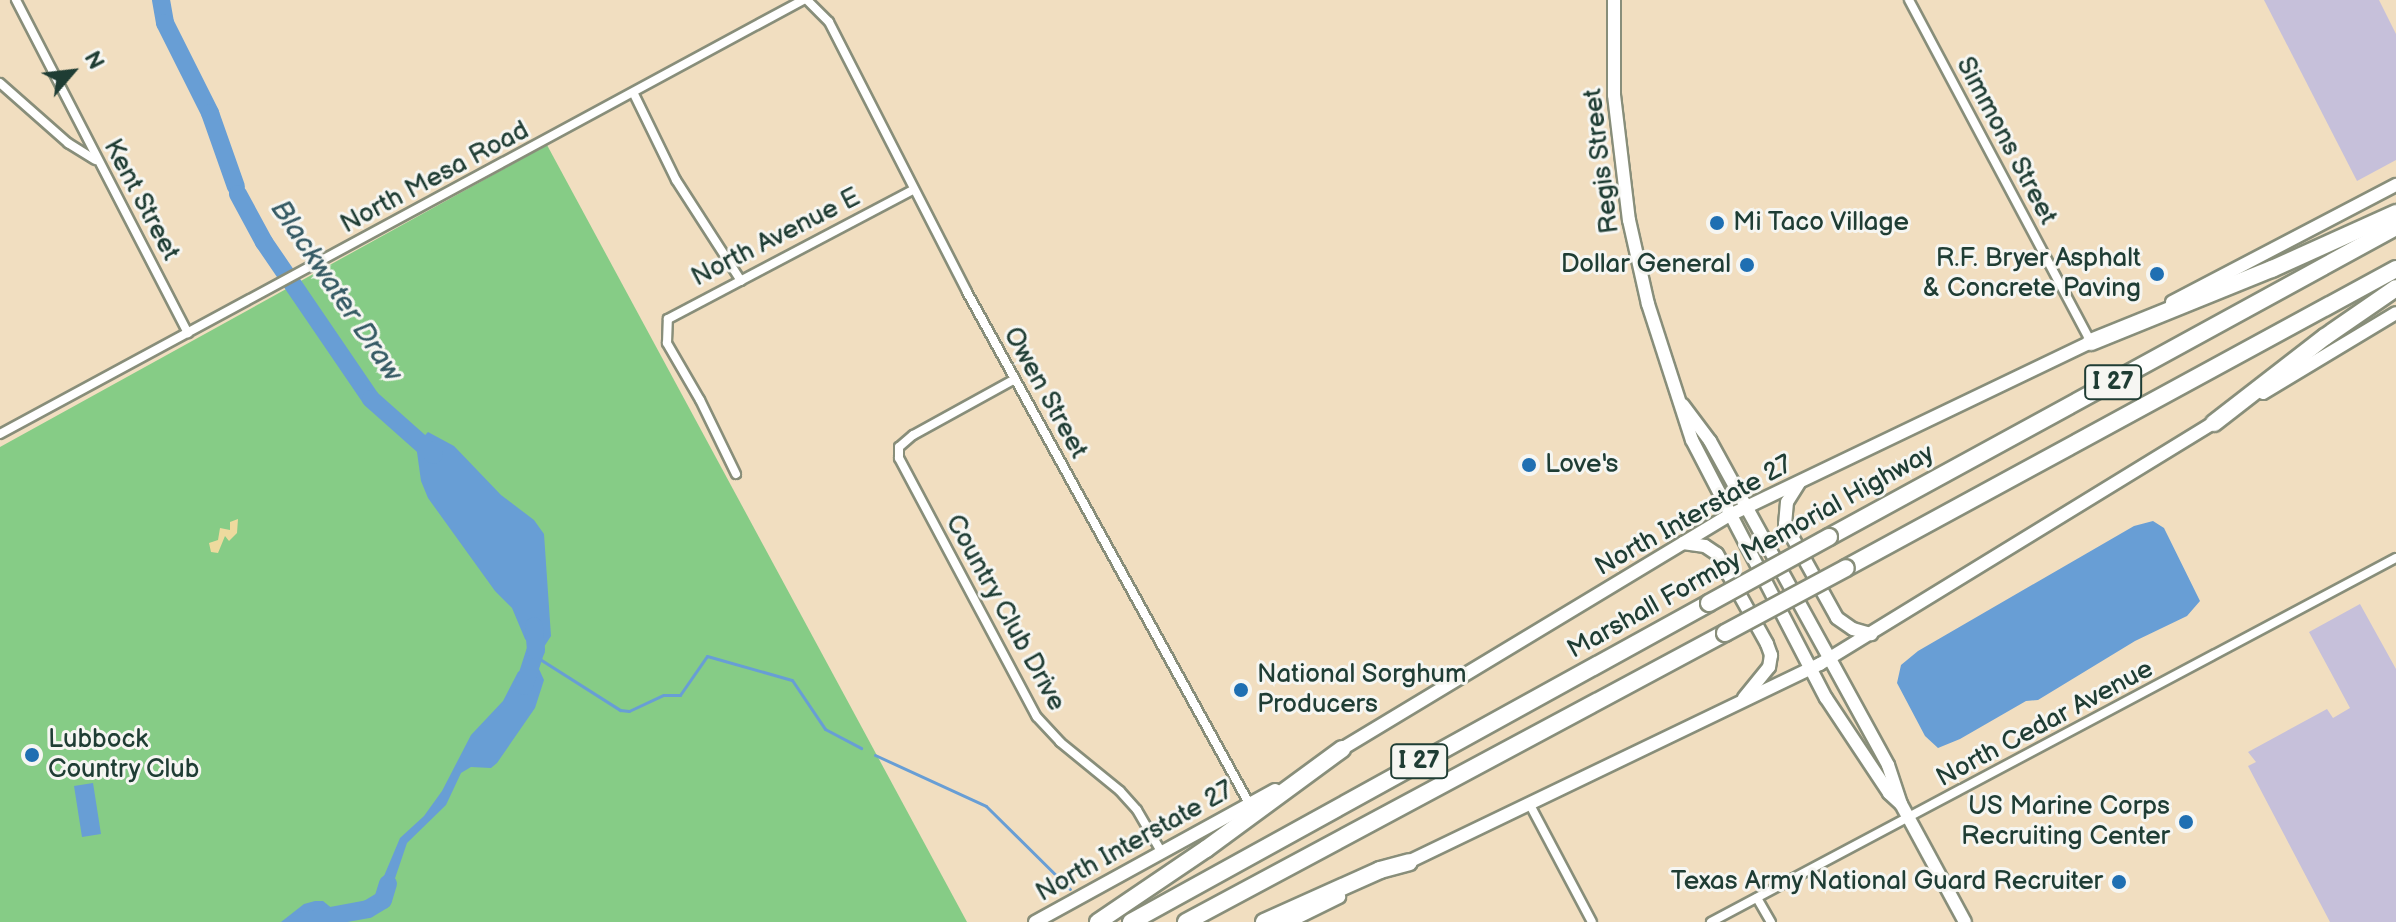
<!DOCTYPE html>
<style>
body{margin:0}
#map{position:relative;width:2396px;height:922px;overflow:hidden;background:#f1dec0;font-family:"Balsamiq Sans",sans-serif}
div>[style]{position:absolute}
.industrial>*{inset:0;background:#c6c0da}
.green>*{inset:0;background:#86cc86}
.sand>*{inset:0;background:#eeda9e}
.water>*{inset:0;background:#689ed5}
.stream>*{height:3px;margin:-1.5px;padding:0 1.5px;transform-origin:1.5px;border-radius:1.5px;background:#689ed5}
.river>*{height:18px;margin:-9px;padding:0 9px;transform-origin:9px;border-radius:9px;background:#689ed5}
.roads{filter:drop-shadow(2px 0 #888e7a) drop-shadow(-2px 0 #888e7a) drop-shadow(0 2px #888e7a) drop-shadow(0 -2px #888e7a)}
.street>*{height:8px;margin:-4px;padding:0 4px;transform-origin:4px;border-radius:4px;background:#fff}
.secondary>*{height:12px;margin:-6px;padding:0 6px;transform-origin:6px;border-radius:6px;background:#fff}
.highway>*{height:16px;margin:-8px;padding:0 8px;transform-origin:8px;border-radius:8px;background:#fff}
.bridges{filter:drop-shadow(2px 0 #888e7a) drop-shadow(-2px 0 #888e7a) drop-shadow(0 2px #888e7a) drop-shadow(0 -2px #888e7a)}
.highway-bridge>*{height:16px;margin:-8px;padding:0 8px;transform-origin:8px;border-radius:8px;background:#fff}
.dots>*{width:22px;height:22px;translate:-50% -50%;box-sizing:border-box;border:4px solid #f6f6f2;border-radius:50%}
span{translate:-50% -50%;white-space:nowrap;text-align:center;line-height:1.15;-webkit-text-stroke:6px #f6f6f2;paint-order:stroke}
.shield-label span{padding:2px 6px;background:#f6f6f2;border:2px solid;border-radius:6px;-webkit-text-stroke-width:0}
.shield-label{font-size:24px;color:#1f3d34;font-weight:700}
.street-label{font-size:26px;color:#1f3d34}
.poi-label{font-size:26px;color:#1f3d34}
.left{translate:0 -50%;text-align:left}
.right{translate:-100% -50%;text-align:right}
.water-label{font-size:28px;color:#355a64;font-style:italic}
.north{position:absolute;left:32px;top:32px;width:80px;height:80px;-webkit-text-stroke:6px #f6f6f2;paint-order:stroke;rotate:62deg;font-size:22px;font-weight:700;line-height:32px;text-align:center;color:#1f3d34}
.north::after{content:'';display:block;margin:auto;width:28px;height:36px;background:#1f3d34;clip-path:polygon(50% 0,100% 100%,50% 72%,0 100%)}
</style>
<div id="map">
<div class="industrial">
<div style="clip-path:polygon(2264px 0,2379px 0,2396px 34px,2396px 160px,2357px 181px)"></div>
<div style="clip-path:polygon(2360px 604px,2396px 669px,2396px 922px,2330px 922px,2248px 766px,2256px 762px,2248px 752px,2327px 709px,2333px 718px,2350px 708px,2309px 632px)"></div>
</div>
<div class="green">
<div style="clip-path:polygon(547px 145px,967px 922px,0 922px,0 447px)"></div>
</div>
<div class="sand">
<div style="clip-path:polygon(238px 519px,237px 533px,229px 541px,225px 536px,218px 553px,211px 552px,209px 543px,218px 540px,220px 528px,230px 530px,230px 522px)"></div>
</div>
<div class="water">
<div style="clip-path:polygon(428px 432px,454px 446px,501px 495px,534px 520px,544px 534px,551px 636px,542px 650px,533px 649px,525px 639px,512px 608px,495px 591px,428px 498px,421px 481px,416px 445px)"></div>
<div style="clip-path:polygon(2153px 521px,2164px 528px,2200px 601px,2187px 616px,2135px 641px,2038px 700px,2026px 701px,1960px 739px,1938px 748px,1925px 736px,1897px 683px,1901px 665px,1918px 651px,2134px 526px)"></div>
<div style="clip-path:polygon(530px 664px,539px 669px,544px 680px,535px 708px,497px 763px,491px 768px,471px 767px,461px 773px,446px 805px,407px 843px,388px 899px,383px 907px,376px 909px,376px 895px,400px 838px,424px 816px,442px 791px,471px 735px,503px 701px,518px 672px)"></div>
<div style="clip-path:polygon(93px 783px,101px 834px,82px 837px,74px 786px)"></div>
<div style="clip-path:polygon(315px 901px,323px 901px,334px 910px,337px 922px,281px 922px,304px 904px)"></div>
</div>
<div class="stream">
<div style="left:535px;top:656px;width:101px;rotate:32.4deg"></div>
<div style="left:620px;top:710px;width:9px;rotate:6deg"></div>
<div style="left:629px;top:711px;width:38px;rotate:-25deg"></div>
<div style="left:664px;top:695px;width:16px"></div>
<div style="left:680px;top:695px;width:47px;rotate:-55.3deg"></div>
<div style="left:707px;top:656px;width:88px;rotate:15.8deg"></div>
<div style="left:792px;top:680px;width:59px;rotate:56deg"></div>
<div style="left:825px;top:729px;width:41px;rotate:27.8deg"></div>
<div style="left:875px;top:755px;width:122px;rotate:24.7deg"></div>
<div style="left:986px;top:806px;width:118px;rotate:44.7deg"></div>
</div>
<div class="river">
<div style="left:161px;top:0;width:23px;rotate:80deg"></div>
<div style="left:165px;top:23px;width:101px;rotate:63.4deg"></div>
<div style="left:210px;top:113px;width:78px;rotate:70.6deg"></div>
<div style="left:238px;top:194px;width:55px;rotate:61.6deg"></div>
<div style="left:264px;top:242px;width:190px;rotate:55.7deg"></div>
<div style="left:371px;top:399px;width:84px;rotate:41.6deg"></div>
<div style="left:524px;top:686px;width:38px;rotate:-72deg"></div>
<div style="left:536px;top:650px;width:24px;rotate:-95deg"></div>
<div style="left:298px;top:922px;width:71px;rotate:-10.5deg"></div>
<div style="left:368px;top:909px;width:17px;rotate:-31deg"></div>
<div style="left:383px;top:900px;width:17px;rotate:-73deg"></div>
</div>
<div class="roads">
<div class="street">
<div style="left:16px;top:0;width:375px;rotate:62.7deg"></div>
<div style="left:807px;top:0;width:31px;rotate:45deg"></div>
<div style="left:829px;top:22px;width:303px;rotate:62.9deg"></div>
<div style="left:967px;top:292px;width:586px;rotate:61.12deg"></div>
<div style="left:1909px;top:0;width:387px;rotate:62deg"></div>
<div style="left:0;top:83px;width:91px;rotate:41.4deg"></div>
<div style="left:68px;top:143px;width:32px;rotate:32deg"></div>
<div style="left:634px;top:94px;width:96px;rotate:64deg"></div>
<div style="left:676px;top:180px;width:120px;rotate:57.2deg"></div>
<div style="left:1015px;top:379px;width:116px;rotate:151.2deg"></div>
<div style="left:913px;top:435px;width:18px;rotate:139deg"></div>
<div style="left:899px;top:447px;width:11px;rotate:90deg"></div>
<div style="left:899px;top:458px;width:293px;rotate:62deg"></div>
<div style="left:1037px;top:717px;width:34px;rotate:47deg"></div>
<div style="left:1060px;top:742px;width:77px;rotate:39.2deg"></div>
<div style="left:1120px;top:791px;width:25px;rotate:48deg"></div>
<div style="left:1137px;top:810px;width:50px;rotate:59.8deg"></div>
<div style="left:0;top:434px;width:913px;rotate:-28.39deg"></div>
<div style="left:736px;top:474px;width:82px;rotate:-115.9deg"></div>
<div style="left:700px;top:400px;width:66px;rotate:-120.1deg"></div>
<div style="left:667px;top:343px;width:24px;rotate:-88deg"></div>
<div style="left:668px;top:319px;width:277px;rotate:-27.8deg"></div>
<div style="left:1530px;top:805px;width:132px;rotate:62.1deg"></div>
<div style="left:1757px;top:898px;width:28px;rotate:60deg"></div>
<div style="left:1711px;top:922px;width:776px;rotate:-27.99deg"></div>
</div>
<div class="secondary">
<div style="left:1614px;top:0;width:95px;rotate:90deg"></div>
<div style="left:1614px;top:95px;width:126px;rotate:83.2deg"></div>
<div style="left:1629px;top:220px;width:86px;rotate:77.3deg"></div>
<div style="left:1648px;top:304px;width:143px;rotate:72.1deg"></div>
<div style="left:1692px;top:440px;width:291px;rotate:62.6deg"></div>
<div style="left:1826px;top:698px;width:114px;rotate:56.4deg"></div>
<div style="left:1889px;top:793px;width:16px;rotate:43deg"></div>
<div style="left:2172px;top:302px;width:253px;rotate:-27.6deg"></div>
<div style="left:2263px;top:393px;width:155px;rotate:-31deg"></div>
<div style="left:1683px;top:405px;width:45px;rotate:53.1deg"></div>
<div style="left:1710px;top:441px;width:249px;rotate:61.2deg"></div>
<div style="left:1830px;top:659px;width:121px;rotate:61.3deg"></div>
<div style="left:1888px;top:765px;width:41px;rotate:71.6deg"></div>
<div style="left:1901px;top:804px;width:134px;rotate:61.5deg"></div>
<div style="left:1799px;top:483px;width:22px;rotate:122deg"></div>
<div style="left:1787px;top:502px;width:22px;rotate:95deg"></div>
<div style="left:1785px;top:524px;width:107px;rotate:61deg"></div>
<div style="left:1837px;top:618px;width:19px;rotate:35deg"></div>
<div style="left:1853px;top:629px;width:19px;rotate:16deg"></div>
<div style="left:1683px;top:543px;width:22px;rotate:8deg"></div>
<div style="left:1705px;top:546px;width:14px;rotate:34deg"></div>
<div style="left:1717px;top:554px;width:103px;rotate:60.9deg"></div>
<div style="left:1767px;top:644px;width:12px;rotate:70deg"></div>
<div style="left:1771px;top:655px;width:12px;rotate:99deg"></div>
<div style="left:1769px;top:667px;width:40px;rotate:129deg"></div>
<div style="left:1335px;top:753px;width:461px;rotate:-31.1deg"></div>
<div style="left:1730px;top:515px;width:408px;rotate:-25.6deg"></div>
<div style="left:1402px;top:865px;width:464px;rotate:-25.7deg"></div>
<div style="left:1820px;top:664px;width:469px;rotate:-31.5deg"></div>
<div style="left:1035px;top:922px;width:274px;rotate:-28.8deg"></div>
<div style="left:1288px;top:922px;width:57px;rotate:-26.1deg"></div>
</div>
<div class="highway">
<div style="left:2091px;top:342px;width:195px;rotate:-22deg"></div>
<div style="left:2272px;top:269px;width:136px;rotate:-24.3deg"></div>
<div style="left:2214px;top:423px;width:140px;rotate:-37.8deg"></div>
<div style="left:2325px;top:337px;width:86px;rotate:-34.6deg"></div>
<div style="left:1829px;top:537px;width:646px;rotate:-28.67deg"></div>
<div style="left:1846px;top:568px;width:626px;rotate:-28.53deg"></div>
<div style="left:1098px;top:922px;width:130px;rotate:-34.1deg"></div>
<div style="left:1206px;top:849px;width:169px;rotate:-36.3deg"></div>
<div style="left:1131px;top:922px;width:660px;rotate:-28.89deg"></div>
<div style="left:1186px;top:922px;width:612px;rotate:-28.2deg"></div>
<div style="left:1264px;top:922px;width:127px;rotate:-24.1deg"></div>
<div style="left:1380px;top:870px;width:30px;rotate:-15deg"></div>
</div>
</div>
<div class="bridges">
<div class="highway-bridge">
<div style="left:1709px;top:603px;width:137px;rotate:-28.8deg"></div>
<div style="left:1725px;top:633px;width:137px;rotate:-28.2deg"></div>
</div>
</div>
<div class="dots">
<div style="left:1717px;top:223px;background:#1f6fb2"></div>
<div style="left:1747px;top:265px;background:#1f6fb2"></div>
<div style="left:2157px;top:274px;background:#1f6fb2"></div>
<div style="left:1529px;top:465px;background:#1f6fb2"></div>
<div style="left:1241px;top:690px;background:#1f6fb2"></div>
<div style="left:32px;top:755px;background:#1f6fb2"></div>
<div style="left:2186px;top:822px;background:#1f6fb2"></div>
<div style="left:2119px;top:882px;background:#1f6fb2"></div>
</div>
<div class="shield-label">
<span style="left:2113px;top:382px">I 27</span>
<span style="left:1419px;top:761px">I 27</span>
</div>
<div class="street-label">
<span style="left:2006px;top:141px;rotate:62deg">Simmons Street</span>
<span style="left:1602px;top:161px;rotate:-97deg">Regis Street</span>
<span style="left:435px;top:178px;rotate:-28deg">North Mesa Road</span>
<span style="left:141px;top:200px;rotate:62deg">Kent Street</span>
<span style="left:776px;top:238px;rotate:-27deg">North Avenue E</span>
<span style="left:1045px;top:393px;rotate:61deg">Owen Street</span>
<span style="left:1694px;top:516px;rotate:-29deg">North Interstate 27</span>
<span style="left:1751px;top:552px;rotate:-29deg">Marshall Formby Memorial Highway</span>
<span style="left:1005px;top:613px;rotate:61deg">Country Club Drive</span>
<span style="left:2045px;top:724px;rotate:-28deg">North Cedar Avenue</span>
<span style="left:1135px;top:842px;rotate:-29deg">North Interstate 27</span>
</div>
<div class="poi-label">
<span class="left" style="left:1733px;top:223px">Mi Taco Village</span>
<span class="right" style="left:2141px;top:274px">R.F. Bryer Asphalt<br>&amp; Concrete Paving</span>
<span class="right" style="left:1731px;top:265px">Dollar General</span>
<span class="left" style="left:1545px;top:465px">Love's</span>
<span class="left" style="left:1257px;top:690px">National Sorghum<br>Producers</span>
<span class="left" style="left:48px;top:755px">Lubbock<br>Country Club</span>
<span class="right" style="left:2170px;top:822px">US Marine Corps<br>Recruiting Center</span>
<span class="right" style="left:2103px;top:882px">Texas Army National Guard Recruiter</span>
</div>
<div class="water-label">
<span style="left:336px;top:291px;rotate:56deg">Blackwater Draw</span>
</div>
<div class="north">N</div>
</div>
